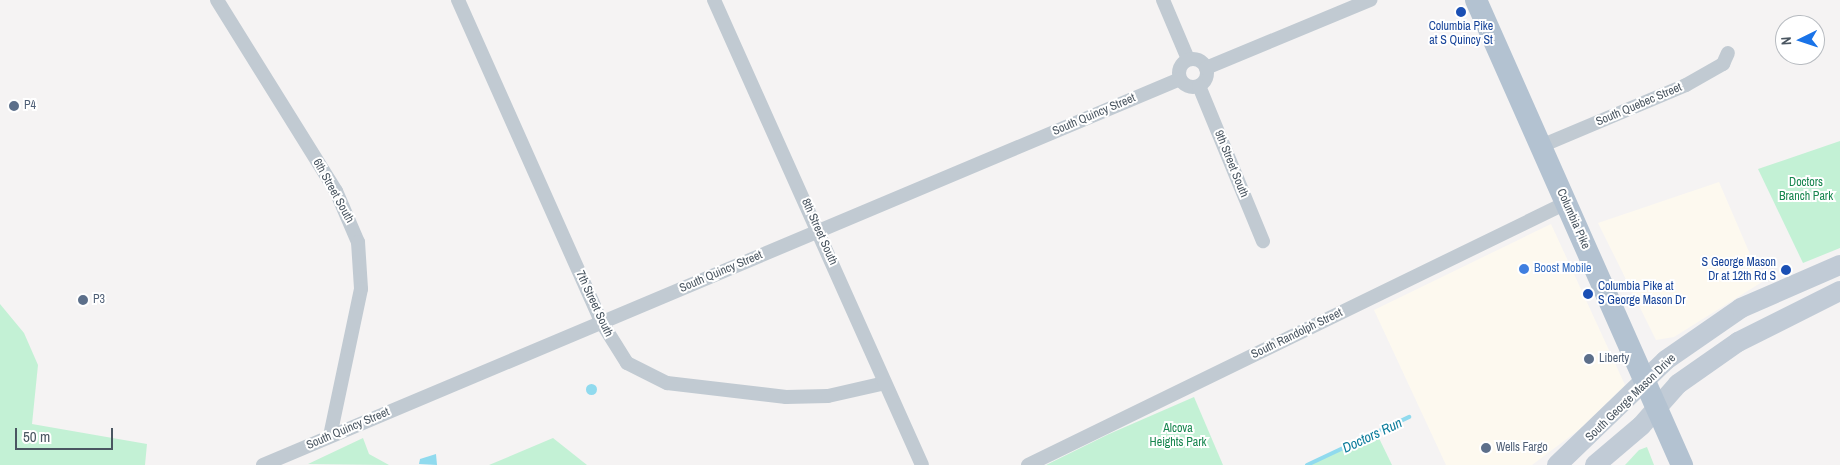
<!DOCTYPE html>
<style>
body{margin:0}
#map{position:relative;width:1840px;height:465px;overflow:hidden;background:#f5f3f3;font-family:"Archivo Narrow",sans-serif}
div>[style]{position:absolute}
.commercial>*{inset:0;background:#fdf9ef}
.green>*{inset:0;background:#c3f1d5}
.water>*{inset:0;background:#90daee}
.round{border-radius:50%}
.stream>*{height:4px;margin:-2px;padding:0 2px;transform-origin:2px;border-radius:2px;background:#90daee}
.street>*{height:14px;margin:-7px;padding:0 7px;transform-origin:7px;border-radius:7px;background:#c1cad2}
.street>.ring{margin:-7px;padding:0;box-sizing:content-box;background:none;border:14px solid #c1cad2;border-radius:50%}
.secondary>*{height:20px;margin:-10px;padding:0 10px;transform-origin:10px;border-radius:10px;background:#c1cbd6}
.primary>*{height:22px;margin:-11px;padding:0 11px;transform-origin:11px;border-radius:11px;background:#b3c2d1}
.dots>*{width:14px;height:14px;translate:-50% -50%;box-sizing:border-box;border:2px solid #fff;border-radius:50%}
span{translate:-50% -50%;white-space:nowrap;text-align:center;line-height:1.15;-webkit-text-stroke:4px #fff;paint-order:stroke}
.transit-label{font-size:12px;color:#164399}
.right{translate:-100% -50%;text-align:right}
.left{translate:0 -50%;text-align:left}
.street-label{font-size:12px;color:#4a5661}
.service-label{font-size:12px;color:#4e5e75}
.park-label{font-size:12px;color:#17864f}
.shop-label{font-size:12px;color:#366cbe}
.water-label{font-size:14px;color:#0c7c9b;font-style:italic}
.north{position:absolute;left:1775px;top:15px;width:50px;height:50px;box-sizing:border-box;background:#fff;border:1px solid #b7bbc0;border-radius:50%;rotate:266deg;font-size:14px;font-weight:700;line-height:20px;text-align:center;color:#4a5661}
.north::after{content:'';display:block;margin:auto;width:18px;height:22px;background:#1a73e8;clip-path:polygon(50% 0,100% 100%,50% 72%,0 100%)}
.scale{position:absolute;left:15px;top:428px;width:98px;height:22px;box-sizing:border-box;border:2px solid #4a5661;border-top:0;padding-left:6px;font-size:15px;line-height:18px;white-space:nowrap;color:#4a5661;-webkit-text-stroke:4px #fff;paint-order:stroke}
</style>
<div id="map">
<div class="commercial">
<div style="clip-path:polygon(1719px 182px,1762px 282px,1674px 337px,1656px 340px,1598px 223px)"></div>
<div style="clip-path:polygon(1551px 224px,1625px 385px,1580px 429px,1532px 465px,1446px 465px,1374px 310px)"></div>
</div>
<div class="green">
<div style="clip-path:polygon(1840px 141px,1840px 248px,1803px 263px,1758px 169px)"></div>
<div style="clip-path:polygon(0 304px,24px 333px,38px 365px,32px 424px,147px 444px,145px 465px,0 465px)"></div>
<div style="clip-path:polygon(1194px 397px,1223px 465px,1046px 465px,1109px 434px)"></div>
<div style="clip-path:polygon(1376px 432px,1392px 465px,1306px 465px)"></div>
<div style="clip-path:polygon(363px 438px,369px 454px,389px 465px,308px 464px)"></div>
<div style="clip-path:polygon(553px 438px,587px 465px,489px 465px)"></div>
<div style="clip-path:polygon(1647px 447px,1654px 465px,1625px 465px,1639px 450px)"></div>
</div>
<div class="water">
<div class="round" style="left:585.5px;top:383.5px;width:11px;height:11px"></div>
<div style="clip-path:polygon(436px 454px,437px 465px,419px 464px,420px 459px)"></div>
</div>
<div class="stream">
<div style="left:1307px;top:465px;width:113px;rotate:-25.2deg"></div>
</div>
<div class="street">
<div style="left:217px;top:0;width:225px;rotate:58.1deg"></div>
<div style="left:336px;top:191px;width:56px;rotate:66.7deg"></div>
<div style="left:358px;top:242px;width:47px;rotate:86.3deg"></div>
<div style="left:361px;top:289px;width:150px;rotate:101.9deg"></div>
<div style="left:458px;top:0;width:354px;rotate:66deg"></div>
<div style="left:602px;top:323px;width:47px;rotate:58deg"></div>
<div style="left:627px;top:363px;width:45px;rotate:26.6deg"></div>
<div style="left:667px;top:383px;width:120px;rotate:6.7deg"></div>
<div style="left:786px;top:397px;width:42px;rotate:-1.4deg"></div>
<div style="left:828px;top:396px;width:58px;rotate:-12.8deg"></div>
<div style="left:714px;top:0;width:509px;rotate:65.9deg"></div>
<div style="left:1163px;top:0;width:64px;rotate:67deg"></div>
<div class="ring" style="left:1179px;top:59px;width:14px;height:14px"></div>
<div style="left:1206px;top:68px;width:178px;rotate:-22.5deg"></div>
<div style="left:1199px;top:86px;width:168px;rotate:67.6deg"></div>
<div style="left:1541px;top:146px;width:157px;rotate:-22.8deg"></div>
<div style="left:1686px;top:85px;width:43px;rotate:-29.6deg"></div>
<div style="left:1723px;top:64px;width:12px;rotate:-66deg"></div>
<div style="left:263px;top:465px;width:995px;rotate:-22.83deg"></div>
<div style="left:1028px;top:465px;width:598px;rotate:-25.97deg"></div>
</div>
<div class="secondary">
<div style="left:1557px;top:465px;width:151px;rotate:-43.9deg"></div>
<div style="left:1666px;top:360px;width:91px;rotate:-34.7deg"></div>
<div style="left:1741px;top:308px;width:108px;rotate:-23.5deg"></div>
<div style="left:1595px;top:465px;width:60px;rotate:-40.3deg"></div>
<div style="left:1641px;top:426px;width:56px;rotate:-48.6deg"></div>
<div style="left:1678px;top:384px;width:73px;rotate:-35deg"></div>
<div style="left:1738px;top:342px;width:114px;rotate:-26.6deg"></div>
</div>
<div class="primary">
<div style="left:1476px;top:0;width:509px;rotate:66.11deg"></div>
</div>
<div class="dots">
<div style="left:1461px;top:12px;background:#1a4fb4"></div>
<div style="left:14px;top:106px;background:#5c6f8a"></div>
<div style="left:1524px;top:269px;background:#3f7fe0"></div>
<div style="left:1786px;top:270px;background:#1a4fb4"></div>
<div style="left:1588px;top:294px;background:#1a4fb4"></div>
<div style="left:83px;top:300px;background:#5c6f8a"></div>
<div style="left:1589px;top:359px;background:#5c6f8a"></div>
<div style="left:1486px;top:448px;background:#5c6f8a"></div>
</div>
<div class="transit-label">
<span style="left:1461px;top:34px">Columbia Pike<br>at S Quincy St</span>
<span class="right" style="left:1776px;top:270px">S George Mason<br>Dr at 12th Rd S</span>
<span class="left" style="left:1598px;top:294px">Columbia Pike at<br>S George Mason Dr</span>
</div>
<div class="street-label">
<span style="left:1639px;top:105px;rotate:-23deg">South Quebec Street</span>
<span style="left:1094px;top:115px;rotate:-23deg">South Quincy Street</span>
<span style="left:1231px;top:164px;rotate:68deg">9th Street South</span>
<span style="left:333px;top:191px;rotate:61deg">6th Street South</span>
<span style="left:1573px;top:219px;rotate:66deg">Columbia Pike</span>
<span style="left:819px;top:232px;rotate:66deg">8th Street South</span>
<span style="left:721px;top:272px;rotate:-23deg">South Quincy Street</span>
<span style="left:594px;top:304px;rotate:65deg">7th Street South</span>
<span style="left:1297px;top:334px;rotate:-26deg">South Randolph Street</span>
<span style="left:1631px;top:398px;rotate:-44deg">South George Mason Drive</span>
<span style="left:348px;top:429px;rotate:-23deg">South Quincy Street</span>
</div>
<div class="service-label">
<span class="left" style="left:24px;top:106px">P4</span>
<span class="left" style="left:93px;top:300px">P3</span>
<span class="left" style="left:1599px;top:359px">Liberty</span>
<span class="left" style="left:1496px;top:448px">Wells Fargo</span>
</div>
<div class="park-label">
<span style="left:1806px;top:190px">Doctors<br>Branch Park</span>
<span style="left:1178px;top:436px">Alcova<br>Heights Park</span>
</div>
<div class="shop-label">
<span class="left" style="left:1534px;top:269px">Boost Mobile</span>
</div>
<div class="water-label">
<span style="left:1372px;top:435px;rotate:-25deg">Doctors Run</span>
</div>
<div class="north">N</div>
<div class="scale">50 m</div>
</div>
